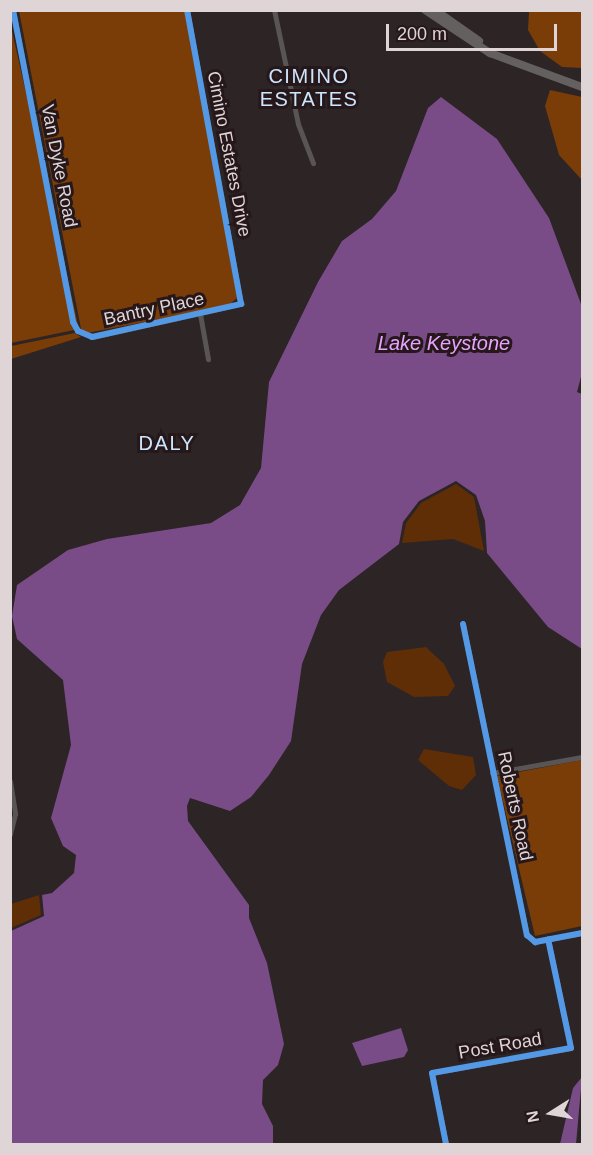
<!DOCTYPE html>
<style>
body{margin:0}
#map{position:relative;width:593px;height:1155px;overflow:hidden;background:#2c2425;font-family:Helvetica,sans-serif}
div>[style]{position:absolute}
.green>*{inset:0;background:#5f2e06}
.forest>*{inset:0;background:#7a3d08}
.water>*{inset:0;background:#794c87}
.minor>*{height:5px;margin:-2.5px;padding:0 2.5px;transform-origin:2.5px;border-radius:2.5px;background:#595555}
.secondary>*{height:8px;margin:-4px;padding:0 4px;transform-origin:4px;border-radius:4px;background:#646060}
.cycleway>*{height:6px;margin:-3px;padding:0 3px;transform-origin:3px;border-radius:3px;background:#5399e6}
span{translate:-50% -50%;white-space:nowrap;text-align:center;line-height:1.15;-webkit-text-stroke:6px #25171a;paint-order:stroke}
.street-label{font-size:18px;color:#dfd4d6}
.neighbourhood-label{font-size:20px;color:#cee6fd;letter-spacing:1.5px}
.water-label{font-size:20px;color:#e7a3fe;font-style:italic}
.frame{position:absolute;inset:0;border:12px solid #dfd4d6;pointer-events:none}
.north{position:absolute;left:521px;top:1083px;width:60px;height:60px;-webkit-text-stroke:4px #25171a;paint-order:stroke;rotate:259deg;font-size:16px;font-weight:700;line-height:24px;text-align:center;color:#dfd4d6}
.north::after{content:'';display:block;margin:auto;width:21px;height:27px;background:#dfd4d6;clip-path:polygon(50% 0,100% 100%,50% 72%,0 100%)}
.scale{position:absolute;left:386px;top:24px;width:171px;height:27px;box-sizing:border-box;border:3px solid #dfd4d6;border-top:0;padding-left:8px;font-size:18px;line-height:21px;white-space:nowrap;color:#dfd4d6;-webkit-text-stroke:4px #25171a;paint-order:stroke}
</style>
<div id="map">
<div class="green">
<div style="clip-path:polygon(456px 484px,474px 497px,484px 551px,453px 539px,402px 543px,406px 523px,421px 503px)"></div>
<div style="clip-path:polygon(426px 647px,444px 664px,455px 686px,448px 696px,414px 697px,387px 682px,383px 662px,387px 652px)"></div>
<div style="clip-path:polygon(424px 749px,473px 757px,476px 775px,462px 790px,449px 786px,418px 760px)"></div>
<div style="clip-path:polygon(39px 895px,41px 915px,11px 928px,11px 904px)"></div>
</div>
<div class="forest">
<div style="clip-path:polygon(19px 11px,186px 11px,237px 298px,228px 306px,82px 334px)"></div>
<div style="clip-path:polygon(529px 11px,582px 11px,582px 68px,562px 67px,540px 51px,528px 30px)"></div>
<div style="clip-path:polygon(10px 22px,79px 329px,11px 343px,10px 343px)"></div>
<div style="clip-path:polygon(550px 90px,582px 97px,582px 180px,559px 155px,545px 106px)"></div>
<div style="clip-path:polygon(75px 333px,81px 337px,11px 359px,11px 346px)"></div>
<div style="clip-path:polygon(582px 760px,582px 926px,535px 936px,497px 776px)"></div>
</div>
<div class="water">
<div style="clip-path:polygon(441px 97px,497px 139px,549px 218px,581px 304px,582px 373px,577px 392px,582px 394px,582px 649px,548px 627px,487px 553px,485px 521px,476px 495px,456px 481px,419px 501px,403px 522px,399px 544px,339px 590px,321px 615px,302px 664px,291px 741px,269px 775px,251px 797px,230px 811px,190px 798px,187px 806px,188px 821px,249px 905px,249px 918px,267px 963px,284px 1044px,278px 1065px,263px 1080px,262px 1104px,273px 1126px,273px 1144px,11px 1144px,11px 931px,44px 916px,42px 895px,52px 893px,74px 873px,76px 855px,63px 846px,51px 818px,71px 745px,63px 680px,17px 639px,12px 616px,17px 585px,68px 550px,107px 539px,211px 523px,240px 505px,261px 468px,269px 382px,318px 282px,342px 241px,372px 219px,396px 191px,428px 108px)"></div>
<div style="clip-path:polygon(401px 1028px,408px 1050px,404px 1057px,362px 1066px,352px 1043px)"></div>
<div style="clip-path:polygon(582px 1077px,576px 1144px,560px 1144px,573px 1088px)"></div>
</div>
<div class="minor">
<div style="left:13px;top:10px;width:318px;rotate:79.1deg"></div>
<div style="left:73px;top:322px;width:10px;rotate:61deg"></div>
<div style="left:78px;top:331px;width:15px;rotate:23deg"></div>
<div style="left:92px;top:337px;width:153px;rotate:-12.5deg"></div>
<div style="left:241px;top:304px;width:299px;rotate:-100.4deg"></div>
<div style="left:274px;top:10px;width:116px;rotate:78.1deg"></div>
<div style="left:298px;top:124px;width:42px;rotate:69deg"></div>
<div style="left:200px;top:314px;width:46px;rotate:79.9deg"></div>
<div style="left:463px;top:624px;width:318px;rotate:78.4deg"></div>
<div style="left:527px;top:935px;width:11px;rotate:41deg"></div>
<div style="left:535px;top:942px;width:48px;rotate:-10.8deg"></div>
<div style="left:492px;top:773px;width:91px;rotate:-10.1deg"></div>
<div style="left:10px;top:781px;width:33px;rotate:81deg"></div>
<div style="left:15px;top:814px;width:21px;rotate:104deg"></div>
<div style="left:446px;top:1144px;width:72px;rotate:-101.2deg"></div>
<div style="left:432px;top:1073px;width:141px;rotate:-10.2deg"></div>
<div style="left:571px;top:1048px;width:111px;rotate:-101.9deg"></div>
</div>
<div class="secondary">
<div style="left:425px;top:10px;width:78px;rotate:33.5deg"></div>
<div style="left:490px;top:53px;width:98px;rotate:20.3deg"></div>
<div style="left:435px;top:10px;width:54px;rotate:35.2deg"></div>
</div>
<div class="cycleway">
<div style="left:13px;top:10px;width:318px;rotate:79.1deg"></div>
<div style="left:73px;top:322px;width:10px;rotate:61deg"></div>
<div style="left:78px;top:331px;width:15px;rotate:23deg"></div>
<div style="left:92px;top:337px;width:153px;rotate:-12.5deg"></div>
<div style="left:241px;top:304px;width:299px;rotate:-100.4deg"></div>
<div style="left:463px;top:624px;width:318px;rotate:78.4deg"></div>
<div style="left:527px;top:935px;width:11px;rotate:41deg"></div>
<div style="left:535px;top:942px;width:48px;rotate:-10.8deg"></div>
<div style="left:446px;top:1144px;width:72px;rotate:-101.2deg"></div>
<div style="left:432px;top:1073px;width:141px;rotate:-10.2deg"></div>
<div style="left:571px;top:1048px;width:111px;rotate:-101.9deg"></div>
</div>
<div class="street-label">
<span style="left:229px;top:154px;rotate:79deg">Cimino Estates Drive</span>
<span style="left:59px;top:166px;rotate:79deg">Van Dyke Road</span>
<span style="left:154px;top:309px;rotate:-12deg">Bantry Place</span>
<span style="left:515px;top:806px;rotate:78deg">Roberts Road</span>
<span style="left:500px;top:1046px;rotate:-10deg">Post Road</span>
</div>
<div class="neighbourhood-label">
<span style="left:309px;top:88px">CIMINO<br>ESTATES</span>
<span style="left:167px;top:443px">DALY</span>
</div>
<div class="water-label">
<span style="left:444px;top:343px">Lake Keystone</span>
</div>
<div class="frame"></div>
<div class="north">N</div>
<div class="scale">200 m</div>
</div>
